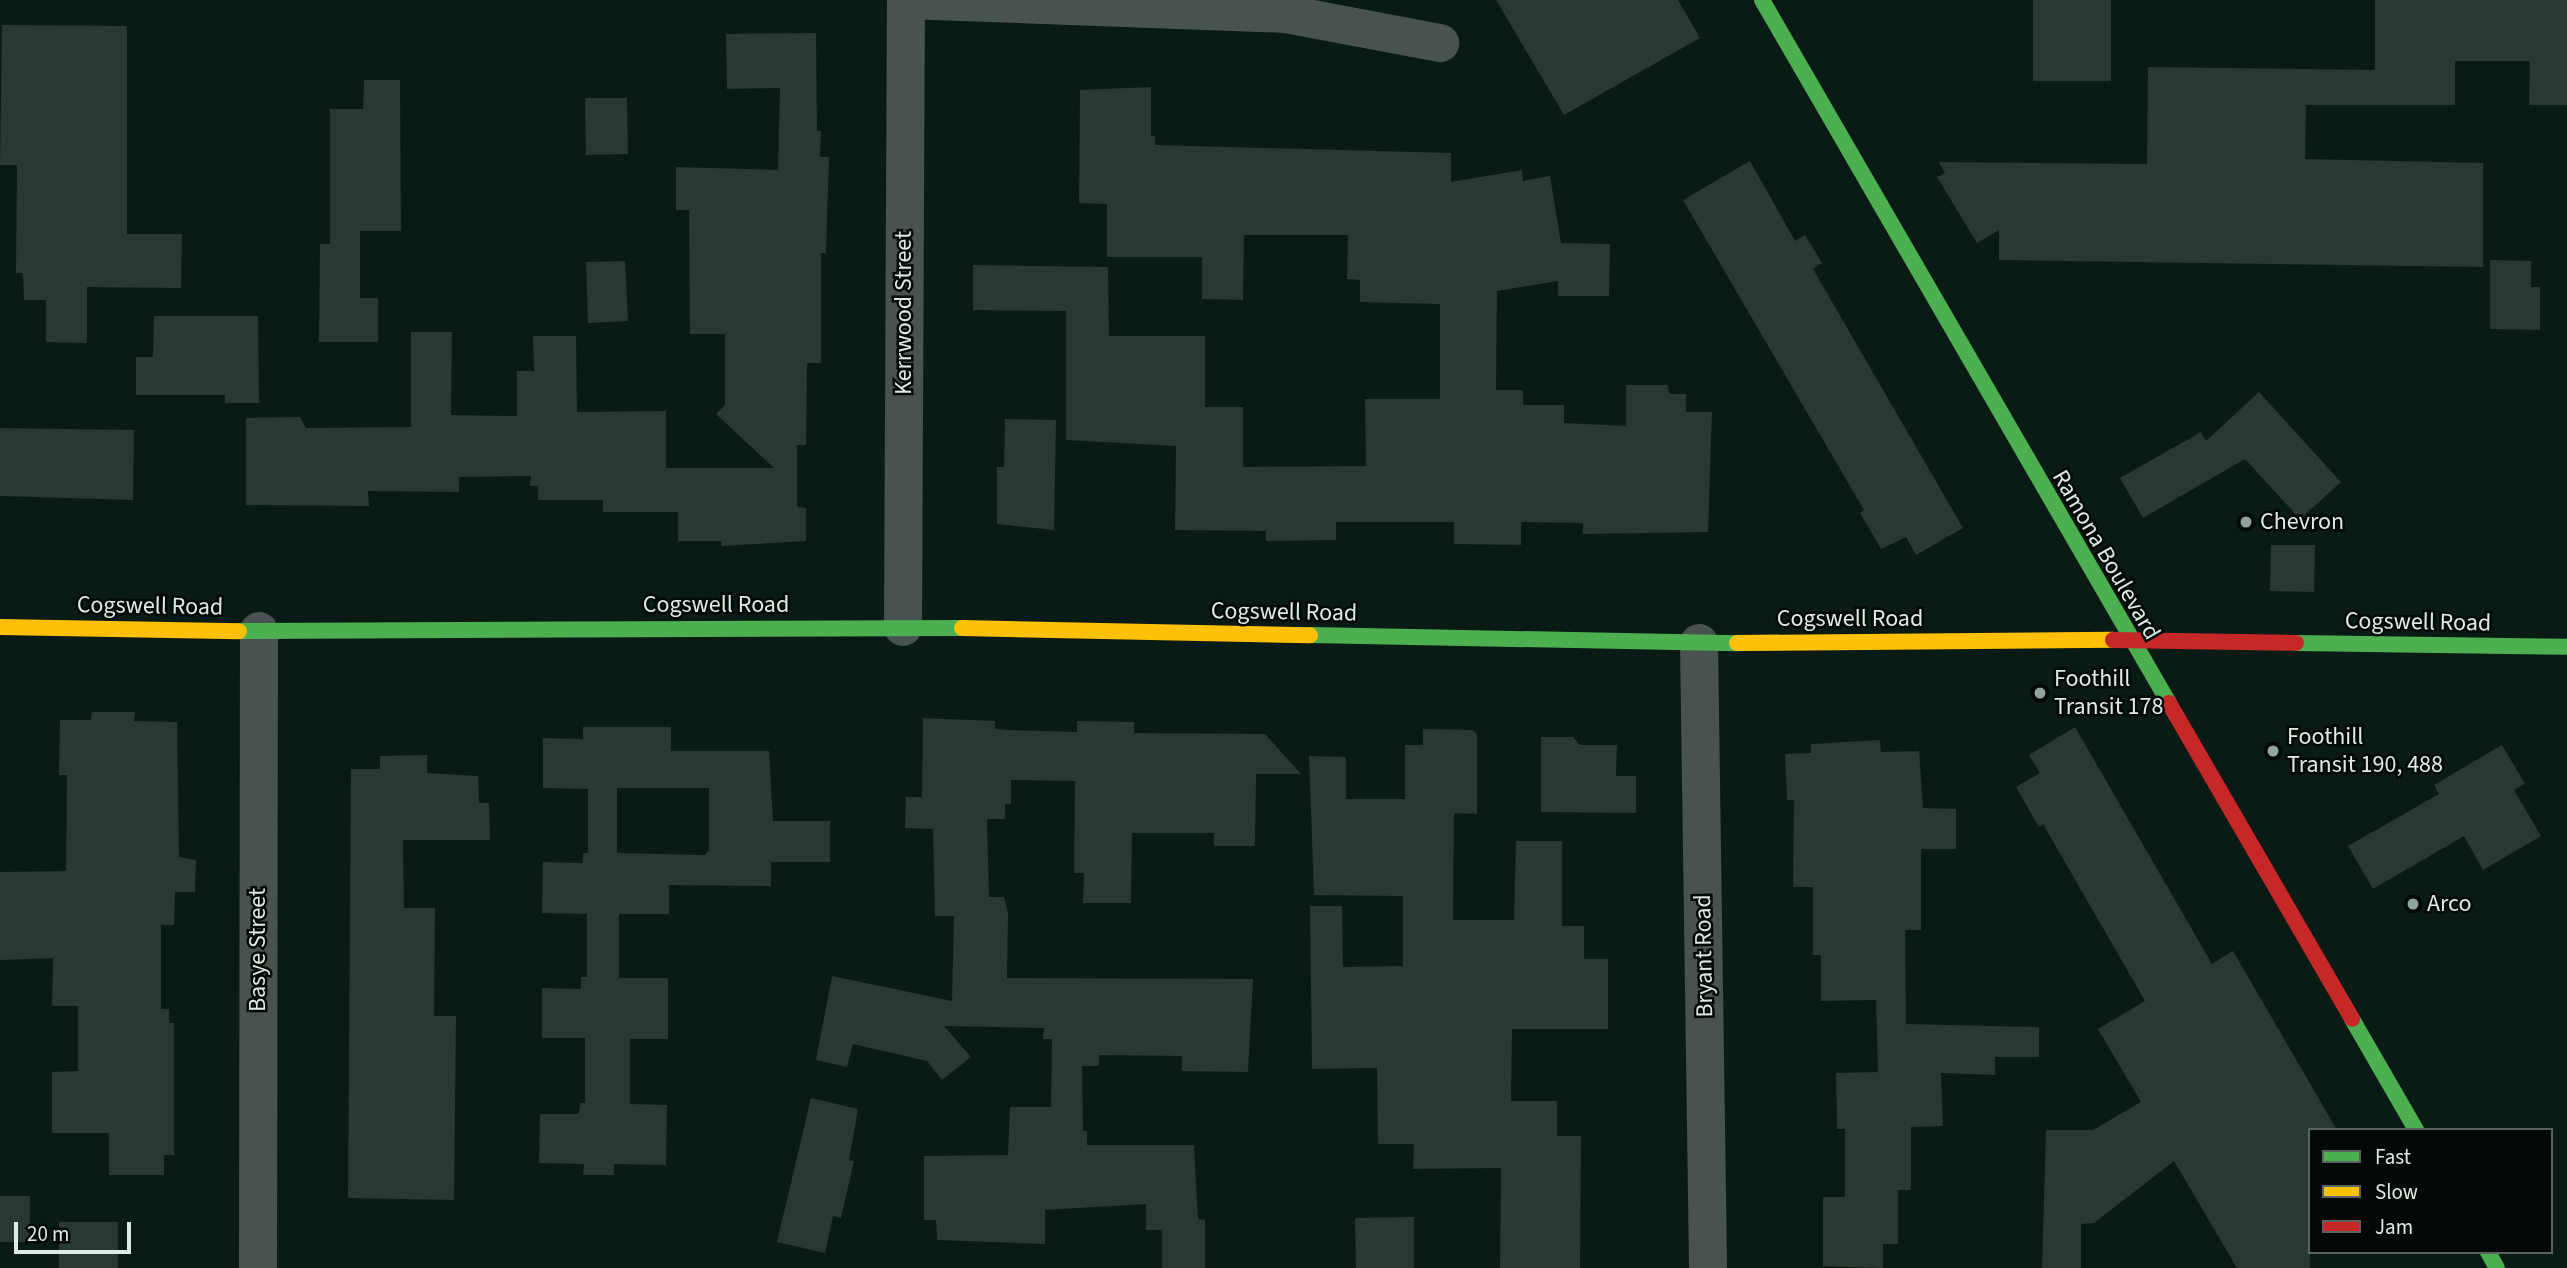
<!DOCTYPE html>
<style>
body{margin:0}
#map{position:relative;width:2567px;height:1268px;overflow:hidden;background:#0a1b15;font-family:"Source Sans 3",sans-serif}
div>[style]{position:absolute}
.building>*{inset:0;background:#293830}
.street>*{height:38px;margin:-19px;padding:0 19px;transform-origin:19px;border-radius:19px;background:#485250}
.fast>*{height:16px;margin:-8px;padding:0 8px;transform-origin:8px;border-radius:8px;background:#4caf50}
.slow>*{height:16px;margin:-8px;padding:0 8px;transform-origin:8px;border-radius:8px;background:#ffc107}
.jam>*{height:16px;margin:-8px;padding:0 8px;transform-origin:8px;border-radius:8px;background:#c62828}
.dots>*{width:19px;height:19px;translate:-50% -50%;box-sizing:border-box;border:4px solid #010805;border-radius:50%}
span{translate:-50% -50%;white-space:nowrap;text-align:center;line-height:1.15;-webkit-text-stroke:5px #010805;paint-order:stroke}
.street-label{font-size:24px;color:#dcece5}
.poi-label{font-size:24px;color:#dcece5}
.left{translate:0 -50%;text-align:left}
.legend{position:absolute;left:2308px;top:1128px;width:245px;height:126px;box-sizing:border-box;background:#010805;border:2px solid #59635f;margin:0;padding:9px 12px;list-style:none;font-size:21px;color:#dcece5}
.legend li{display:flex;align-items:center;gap:14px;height:35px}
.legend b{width:35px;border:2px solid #59635f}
.scale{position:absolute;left:14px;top:1222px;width:117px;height:32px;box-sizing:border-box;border:4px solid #dcece5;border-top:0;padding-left:9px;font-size:21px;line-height:24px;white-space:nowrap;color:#dcece5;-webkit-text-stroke:5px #010805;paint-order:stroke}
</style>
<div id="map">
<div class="building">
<div style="clip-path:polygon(1496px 0,1678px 0,1700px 38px,1564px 115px)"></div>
<div style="clip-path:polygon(2033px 0,2111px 0,2111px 81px,2033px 81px)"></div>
<div style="clip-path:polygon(2375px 0,2567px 0,2567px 105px,2529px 105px,2530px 61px,2455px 61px,2455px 105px,2306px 105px,2305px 159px,2483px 163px,2483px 267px,1999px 260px,1999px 230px,1977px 243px,1937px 177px,1945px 173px,1939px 162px,2147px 164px,2148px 67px,2375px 70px)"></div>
<div style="clip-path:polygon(2px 25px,127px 26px,127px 234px,182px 234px,181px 288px,87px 287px,87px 343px,46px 342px,46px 300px,24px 300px,23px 273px,16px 273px,17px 165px,0 165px)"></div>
<div style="clip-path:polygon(816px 33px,817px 131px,821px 131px,820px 157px,829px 157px,826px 253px,821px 253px,821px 363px,807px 363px,806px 445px,797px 445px,797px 507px,806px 508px,806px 541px,721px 546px,722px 541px,678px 541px,678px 512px,603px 512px,603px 500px,538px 500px,538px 486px,530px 486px,531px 476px,459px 477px,459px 492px,368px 491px,369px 506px,246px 505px,246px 418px,300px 417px,306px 428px,411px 427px,411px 332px,452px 332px,451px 415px,517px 416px,517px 371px,534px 371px,533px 336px,576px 336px,577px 412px,666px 411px,666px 468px,774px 468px,716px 414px,725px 405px,725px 334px,690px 334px,689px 210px,676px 210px,676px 167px,778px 170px,780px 88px,727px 89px,726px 34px)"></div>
<div style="clip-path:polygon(364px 80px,400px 80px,401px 231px,360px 231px,360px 298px,378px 298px,378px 342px,319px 342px,320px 244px,330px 244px,330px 109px,363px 109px)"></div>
<div style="clip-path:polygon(1151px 87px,1151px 136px,1155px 136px,1155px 145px,1451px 153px,1451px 182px,1522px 170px,1523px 181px,1550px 176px,1561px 243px,1610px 244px,1609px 296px,1558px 296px,1558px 281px,1497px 291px,1496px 390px,1523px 390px,1523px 405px,1564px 405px,1564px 423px,1626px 426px,1626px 385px,1668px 385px,1669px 394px,1686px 394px,1686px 412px,1712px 412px,1708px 532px,1583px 534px,1583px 523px,1521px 522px,1521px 545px,1454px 544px,1454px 522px,1336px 522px,1336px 540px,1266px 541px,1266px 531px,1175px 530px,1176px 446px,1066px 440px,1066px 311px,973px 310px,973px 265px,1108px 267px,1109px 336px,1205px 336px,1205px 407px,1243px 407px,1243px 467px,1366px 466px,1365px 399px,1440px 399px,1440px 304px,1360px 302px,1360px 280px,1347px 279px,1348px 235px,1244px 235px,1243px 300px,1202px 299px,1202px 257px,1107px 257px,1107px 204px,1079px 203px,1080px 90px)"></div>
<div style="clip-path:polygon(585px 98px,627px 98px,628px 154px,586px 155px)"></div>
<div style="clip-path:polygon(1750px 161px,1795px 241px,1805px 235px,1822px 263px,1813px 269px,1963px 528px,1916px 555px,1906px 537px,1881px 549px,1860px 513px,1864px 510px,1683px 200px)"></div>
<div style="clip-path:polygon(2490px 260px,2531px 261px,2531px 287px,2540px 287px,2540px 330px,2490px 329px)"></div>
<div style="clip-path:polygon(625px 261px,628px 321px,588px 323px,586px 262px)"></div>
<div style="clip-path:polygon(154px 316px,258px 316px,259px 403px,225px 403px,225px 395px,136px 395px,136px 357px,153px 357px)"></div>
<div style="clip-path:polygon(2259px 392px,2341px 482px,2300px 519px,2245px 459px,2143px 518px,2120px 478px,2201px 432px,2206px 441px)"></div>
<div style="clip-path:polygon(1005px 419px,1056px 420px,1054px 530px,997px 524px,997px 467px,1004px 467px)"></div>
<div style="clip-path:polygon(0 428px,134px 430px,133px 500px,0 496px)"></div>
<div style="clip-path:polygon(2271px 545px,2315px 545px,2314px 592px,2270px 591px)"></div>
<div style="clip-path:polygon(92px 712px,135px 712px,134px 721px,177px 722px,179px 857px,196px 860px,195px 892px,175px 892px,174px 925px,161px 925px,161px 1009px,169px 1009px,169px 1023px,174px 1023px,174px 1155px,164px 1155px,164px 1175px,109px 1175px,109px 1133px,52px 1133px,52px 1072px,78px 1071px,78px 1006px,52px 1006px,53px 958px,0 960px,0 872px,66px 871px,67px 775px,59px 775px,60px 720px,91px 720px)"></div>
<div style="clip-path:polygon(923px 718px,995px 721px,995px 729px,1007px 730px,1077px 732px,1077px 721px,1134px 722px,1134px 733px,1265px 734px,1301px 774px,1256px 774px,1255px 846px,1214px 846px,1214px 833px,1132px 833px,1131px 903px,1083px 903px,1084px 873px,1074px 873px,1075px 781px,1011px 780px,1011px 804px,1005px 804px,1005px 819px,987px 819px,989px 897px,1004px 897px,1008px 913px,1007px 978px,1253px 979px,1248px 1072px,1182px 1071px,1182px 1056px,1099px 1055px,1099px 1066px,1082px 1066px,1083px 1131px,1087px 1131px,1087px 1145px,1194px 1145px,1198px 1219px,1205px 1220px,1205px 1268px,1162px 1268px,1162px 1230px,1146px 1230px,1146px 1204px,1045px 1210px,1045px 1244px,937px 1240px,936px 1220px,924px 1220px,924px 1156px,1008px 1155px,1010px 1107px,1051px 1107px,1052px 1039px,1043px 1039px,1044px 1028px,944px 1026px,971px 1057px,942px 1080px,927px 1061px,853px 1044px,847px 1067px,816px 1060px,832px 976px,952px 1001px,954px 916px,935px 916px,933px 829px,905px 828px,906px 797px,922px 797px)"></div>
<div style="clip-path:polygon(evenodd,583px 727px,671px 727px,671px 751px,769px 751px,773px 821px,830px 821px,830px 862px,771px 862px,771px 886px,669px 885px,669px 914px,619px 914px,619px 978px,668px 978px,668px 1039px,630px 1039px,630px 1104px,667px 1105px,666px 1165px,614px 1164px,614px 1175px,583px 1175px,584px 1164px,539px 1163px,540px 1114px,579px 1114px,580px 1103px,585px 1103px,585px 1038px,542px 1038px,542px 988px,581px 989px,581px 977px,587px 977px,587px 914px,542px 913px,543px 862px,583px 863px,583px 853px,588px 853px,588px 789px,543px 788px,543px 738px,583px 739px,583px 727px,617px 788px,709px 788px,709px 850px,705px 855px,617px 853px,617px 788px)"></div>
<div style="clip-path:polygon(2075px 727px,2212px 964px,2233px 951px,2337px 1130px,2310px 1130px,2310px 1268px,2237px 1268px,2174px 1161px,2094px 1223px,2081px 1224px,2081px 1268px,2042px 1268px,2046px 1130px,2093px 1130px,2141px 1102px,2098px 1029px,2145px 1001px,2043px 824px,2039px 827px,2016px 787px,2040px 773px,2029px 755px)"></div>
<div style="clip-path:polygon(1423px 729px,1473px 730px,1477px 734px,1477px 814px,1454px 813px,1453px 920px,1514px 920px,1516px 841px,1562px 841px,1562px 926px,1584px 926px,1584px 959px,1608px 959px,1608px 1029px,1512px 1029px,1511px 1101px,1557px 1101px,1557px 1136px,1581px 1136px,1580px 1268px,1500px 1268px,1501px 1168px,1413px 1169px,1414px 1144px,1378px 1144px,1377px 1068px,1312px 1069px,1310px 906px,1342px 906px,1343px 967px,1403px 966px,1403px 896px,1314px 895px,1309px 756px,1346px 757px,1346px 799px,1405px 799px,1405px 745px,1423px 745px)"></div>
<div style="clip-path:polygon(1541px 737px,1573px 737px,1580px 745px,1617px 745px,1616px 776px,1636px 776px,1636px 813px,1541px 812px)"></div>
<div style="clip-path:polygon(1880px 740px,1881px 752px,1919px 751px,1923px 808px,1956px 809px,1956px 849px,1921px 849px,1921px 930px,1905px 930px,1906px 1024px,2039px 1027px,2039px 1057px,1995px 1057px,1995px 1075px,1941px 1073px,1943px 1126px,1911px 1127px,1911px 1190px,1898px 1190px,1898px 1244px,1883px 1244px,1883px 1268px,1823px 1266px,1823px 1197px,1845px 1197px,1845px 1129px,1837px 1129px,1836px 1073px,1878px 1072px,1876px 1000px,1821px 1001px,1821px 955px,1813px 955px,1813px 887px,1793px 887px,1794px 800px,1787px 800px,1785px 754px,1811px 753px,1811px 744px)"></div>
<div style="clip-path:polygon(2502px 745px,2525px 784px,2514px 790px,2541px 836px,2483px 870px,2464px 836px,2373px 889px,2348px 846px,2439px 794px,2434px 785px)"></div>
<div style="clip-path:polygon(427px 755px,427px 773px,478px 776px,479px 803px,489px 803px,490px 840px,403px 840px,404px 908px,435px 908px,434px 1016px,456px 1016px,454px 1200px,348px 1198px,351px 769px,380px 769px,380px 756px)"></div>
<div style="clip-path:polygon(811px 1098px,858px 1109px,849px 1160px,854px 1161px,841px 1218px,833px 1216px,825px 1253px,777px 1242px)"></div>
<div style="clip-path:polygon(0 1196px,30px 1196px,30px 1242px,0 1242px)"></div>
<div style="clip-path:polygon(1414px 1217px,1414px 1268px,1356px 1268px,1355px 1218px)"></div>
<div style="clip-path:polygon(59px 1222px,118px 1222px,118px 1268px,59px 1268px)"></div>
</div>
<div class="street">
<div style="left:906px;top:0;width:380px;rotate:2.1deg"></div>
<div style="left:1286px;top:14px;width:157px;rotate:10.7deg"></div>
<div style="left:903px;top:627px;width:627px;rotate:-89.73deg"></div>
<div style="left:1699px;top:643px;width:625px;rotate:89.17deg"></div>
<div style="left:258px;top:1268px;width:637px;rotate:-89.91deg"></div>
</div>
<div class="fast">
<div style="left:1762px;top:0;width:812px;rotate:59.93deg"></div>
<div style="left:239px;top:631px;width:723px;rotate:-0.24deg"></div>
<div style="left:1310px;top:635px;width:427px;rotate:1.1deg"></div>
<div style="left:2296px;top:643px;width:271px;rotate:0.8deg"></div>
<div style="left:2352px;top:1019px;width:128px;rotate:60deg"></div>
<div style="left:2488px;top:1252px;width:18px;rotate:61deg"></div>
</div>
<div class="slow">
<div style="left:0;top:627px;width:239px;rotate:1deg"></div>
<div style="left:962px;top:628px;width:348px;rotate:1.2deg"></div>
<div style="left:1737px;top:643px;width:376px;rotate:-0.5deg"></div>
</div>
<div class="jam">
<div style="left:2113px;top:640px;width:183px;rotate:0.9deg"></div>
<div style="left:2169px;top:703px;width:365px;rotate:59.9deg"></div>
</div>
<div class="dots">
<div style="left:2246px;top:522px;background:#92a39c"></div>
<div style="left:2040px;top:693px;background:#92a39c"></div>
<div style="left:2273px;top:751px;background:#92a39c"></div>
<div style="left:2413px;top:904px;background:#92a39c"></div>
</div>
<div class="street-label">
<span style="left:904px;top:313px;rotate:-90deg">Kerrwood Street</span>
<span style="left:2106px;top:555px;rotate:60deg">Ramona Boulevard</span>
<span style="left:716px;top:605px">Cogswell Road</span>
<span style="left:150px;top:606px;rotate:1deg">Cogswell Road</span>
<span style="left:1284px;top:612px;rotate:1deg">Cogswell Road</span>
<span style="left:1850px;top:619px">Cogswell Road</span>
<span style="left:2418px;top:622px;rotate:1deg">Cogswell Road</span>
<span style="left:258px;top:950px;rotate:-90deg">Basye Street</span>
<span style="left:1704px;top:956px;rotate:-91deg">Bryant Road</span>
</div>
<div class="poi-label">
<span class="left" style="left:2260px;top:522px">Chevron</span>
<span class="left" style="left:2054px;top:693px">Foothill<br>Transit 178</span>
<span class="left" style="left:2287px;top:751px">Foothill<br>Transit 190, 488</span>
<span class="left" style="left:2427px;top:904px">Arco</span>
</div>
<ul class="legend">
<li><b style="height:9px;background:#4caf50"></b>Fast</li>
<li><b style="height:9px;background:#ffc107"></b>Slow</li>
<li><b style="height:9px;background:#c62828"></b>Jam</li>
</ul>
<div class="scale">20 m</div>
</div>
